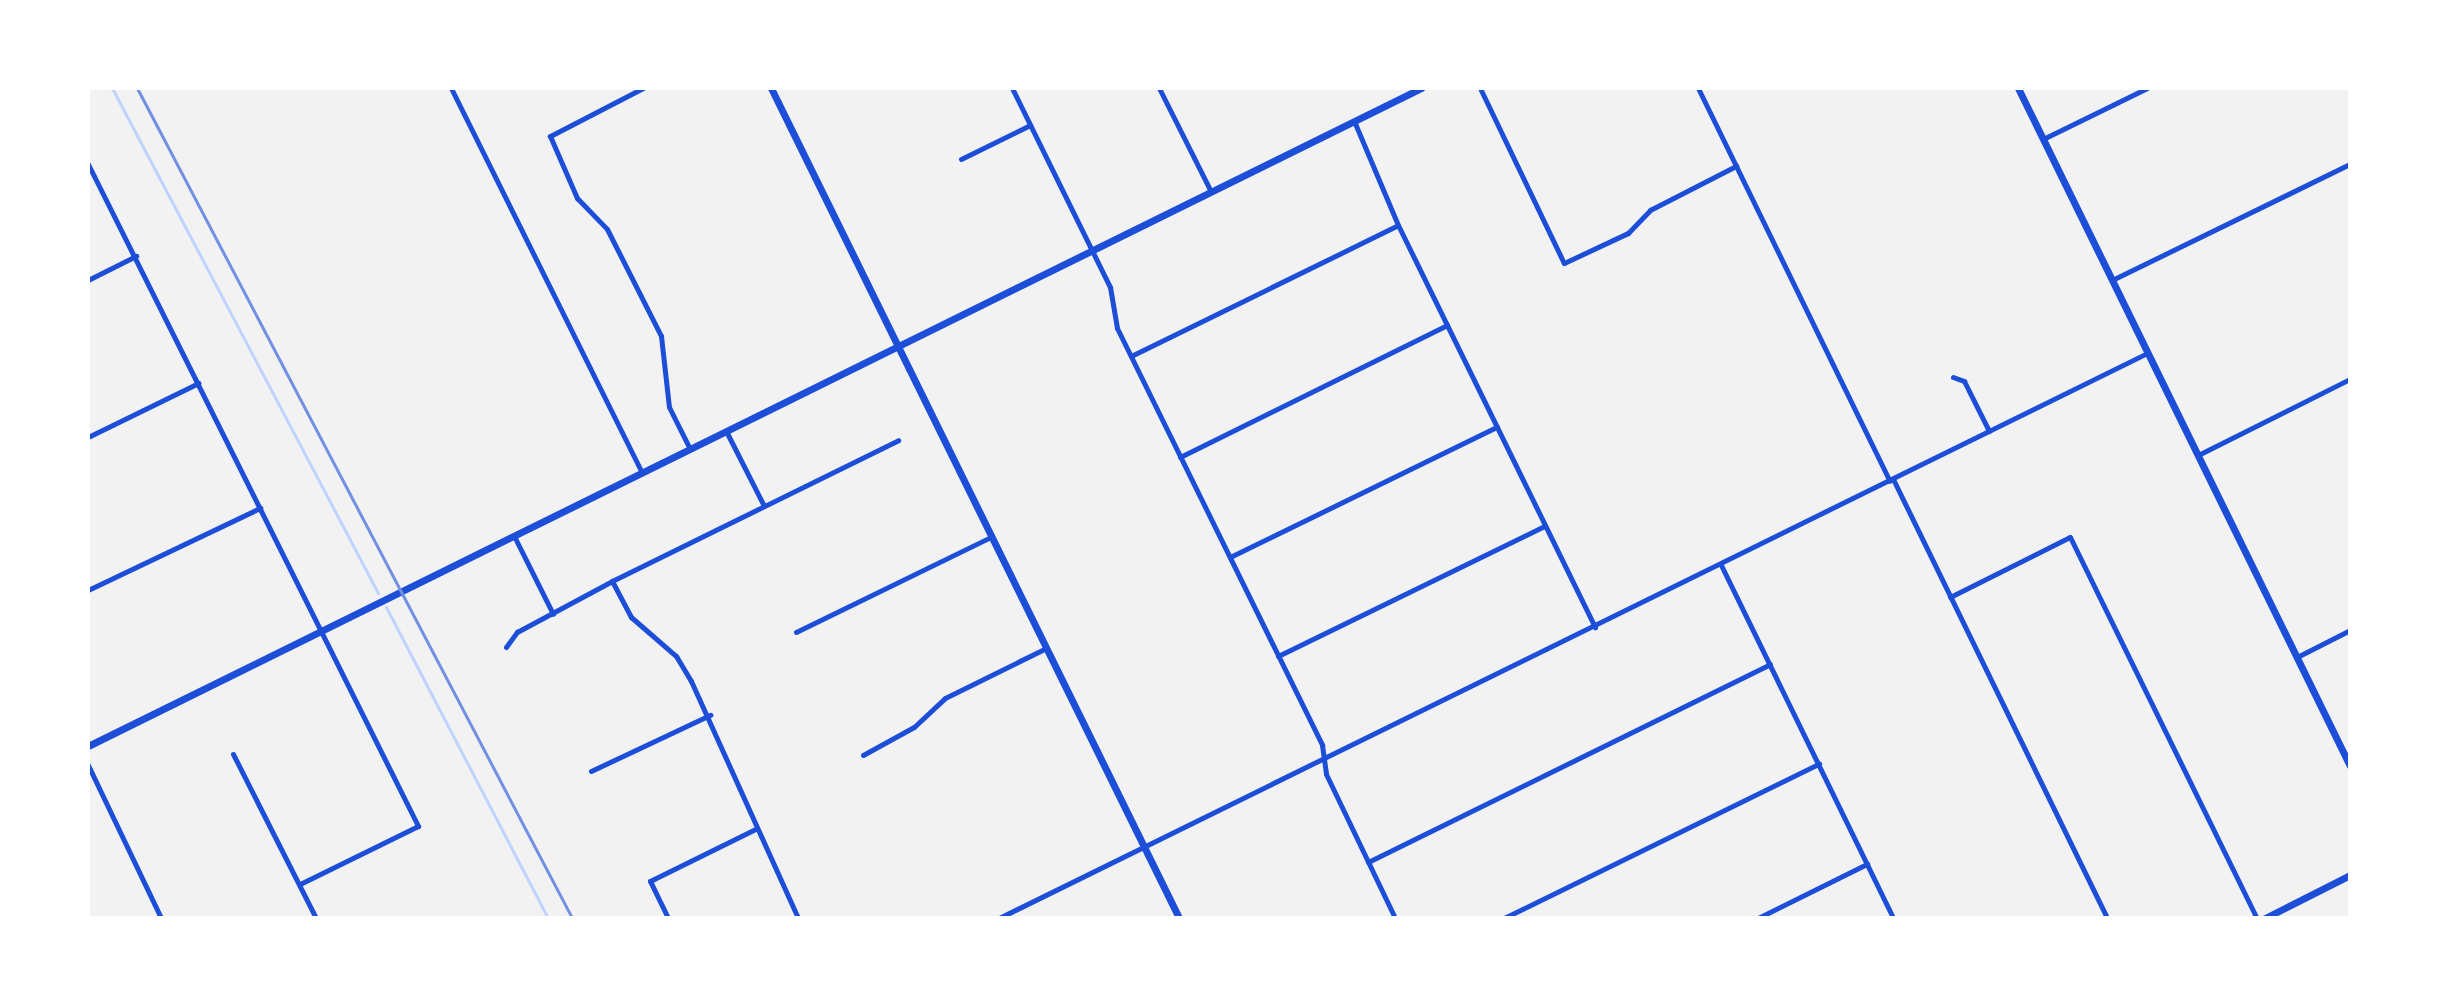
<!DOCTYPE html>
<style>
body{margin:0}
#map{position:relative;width:2438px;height:1006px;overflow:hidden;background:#f2f2f2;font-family:Literata,serif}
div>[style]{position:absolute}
.stream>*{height:3px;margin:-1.5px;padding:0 1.5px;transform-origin:1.5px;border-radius:1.5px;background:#bfd3fe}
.minor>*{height:5px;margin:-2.5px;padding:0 2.5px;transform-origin:2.5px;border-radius:2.5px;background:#1d4ed8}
.tertiary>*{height:7px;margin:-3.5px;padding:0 3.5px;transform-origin:3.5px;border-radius:3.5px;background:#1d4ed8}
.secondary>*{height:7px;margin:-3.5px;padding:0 3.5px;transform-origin:3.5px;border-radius:3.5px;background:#1d4ed8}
.rail>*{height:3px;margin:-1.5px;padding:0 1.5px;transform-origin:1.5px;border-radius:1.5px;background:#7290e2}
span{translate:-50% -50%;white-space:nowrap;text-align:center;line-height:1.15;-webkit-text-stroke:8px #fff;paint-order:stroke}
.frame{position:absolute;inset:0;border:90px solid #fff;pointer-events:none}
</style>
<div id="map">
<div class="stream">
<div style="left:112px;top:88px;width:571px;rotate:62.22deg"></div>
<div style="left:386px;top:607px;width:351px;rotate:62.5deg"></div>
</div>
<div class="minor">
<div style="left:451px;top:88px;width:429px;rotate:63.6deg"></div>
<div style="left:643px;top:88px;width:105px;rotate:152.7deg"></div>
<div style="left:550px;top:136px;width:68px;rotate:66.5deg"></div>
<div style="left:577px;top:198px;width:43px;rotate:45.9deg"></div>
<div style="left:607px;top:229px;width:120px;rotate:63.2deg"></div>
<div style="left:661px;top:336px;width:71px;rotate:83.6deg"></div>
<div style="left:669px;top:407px;width:47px;rotate:63.4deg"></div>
<div style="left:1012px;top:88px;width:222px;rotate:63.8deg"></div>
<div style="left:1110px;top:287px;width:42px;rotate:80.3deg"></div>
<div style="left:1117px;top:328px;width:465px;rotate:63.8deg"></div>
<div style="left:1322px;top:745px;width:29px;rotate:82deg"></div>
<div style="left:1326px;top:774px;width:160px;rotate:64.4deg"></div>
<div style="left:1159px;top:88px;width:116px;rotate:63.4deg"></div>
<div style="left:1480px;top:88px;width:194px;rotate:64.4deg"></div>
<div style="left:1564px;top:263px;width:71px;rotate:-25.1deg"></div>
<div style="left:1628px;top:233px;width:32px;rotate:-46deg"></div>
<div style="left:1650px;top:210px;width:97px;rotate:-27.1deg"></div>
<div style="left:1698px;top:88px;width:437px;rotate:64deg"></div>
<div style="left:1354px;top:121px;width:113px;rotate:67.1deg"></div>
<div style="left:1398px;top:225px;width:448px;rotate:63.9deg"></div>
<div style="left:2043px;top:139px;width:116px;rotate:-26.1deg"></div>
<div style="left:961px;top:159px;width:77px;rotate:-26.2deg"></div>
<div style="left:88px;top:164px;width:740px;rotate:63.5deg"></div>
<div style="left:418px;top:826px;width:131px;rotate:153.8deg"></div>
<div style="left:88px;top:280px;width:54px;rotate:-26.6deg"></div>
<div style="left:2112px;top:280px;width:265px;rotate:-26deg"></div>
<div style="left:1131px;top:356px;width:297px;rotate:-26.1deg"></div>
<div style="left:1953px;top:377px;width:12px;rotate:20deg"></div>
<div style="left:1964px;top:381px;width:56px;rotate:63.4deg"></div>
<div style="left:726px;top:431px;width:84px;rotate:63.1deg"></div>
<div style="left:88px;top:437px;width:123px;rotate:-26.1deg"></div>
<div style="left:2198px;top:455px;width:170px;rotate:-26.6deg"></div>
<div style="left:1180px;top:457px;width:298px;rotate:-26.3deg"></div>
<div style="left:1893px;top:479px;width:488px;rotate:64deg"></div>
<div style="left:514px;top:536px;width:87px;rotate:63.4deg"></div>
<div style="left:1230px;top:557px;width:297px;rotate:-26deg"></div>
<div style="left:1721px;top:565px;width:393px;rotate:64deg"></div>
<div style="left:612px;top:581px;width:41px;rotate:62.2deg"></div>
<div style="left:631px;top:617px;width:60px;rotate:40.9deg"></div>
<div style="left:676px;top:656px;width:29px;rotate:59deg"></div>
<div style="left:691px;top:681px;width:260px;rotate:65.7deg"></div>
<div style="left:88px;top:590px;width:191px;rotate:-25.5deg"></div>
<div style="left:1950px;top:597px;width:134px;rotate:-26.6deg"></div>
<div style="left:2070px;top:537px;width:424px;rotate:63.9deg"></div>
<div style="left:796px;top:632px;width:217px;rotate:-26deg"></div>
<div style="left:506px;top:647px;width:19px;rotate:-54deg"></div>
<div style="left:517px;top:632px;width:108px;rotate:-28.2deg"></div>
<div style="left:612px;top:581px;width:319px;rotate:-26.2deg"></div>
<div style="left:1278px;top:656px;width:297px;rotate:-26deg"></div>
<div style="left:2297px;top:657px;width:59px;rotate:-27deg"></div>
<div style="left:233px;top:754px;width:184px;rotate:63.2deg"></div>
<div style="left:863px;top:755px;width:58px;rotate:-28.8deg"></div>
<div style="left:914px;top:727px;width:42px;rotate:-43.1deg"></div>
<div style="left:945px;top:698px;width:113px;rotate:-26.3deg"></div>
<div style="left:88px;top:765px;width:170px;rotate:64.5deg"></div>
<div style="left:591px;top:771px;width:132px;rotate:-25.2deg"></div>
<div style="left:1368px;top:862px;width:448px;rotate:-26.2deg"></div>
<div style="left:668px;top:918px;width:41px;rotate:-115.9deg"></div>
<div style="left:650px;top:881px;width:117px;rotate:-26.3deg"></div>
<div style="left:999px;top:918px;width:1280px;rotate:-26.2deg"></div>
<div style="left:1504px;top:918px;width:351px;rotate:-26.1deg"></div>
<div style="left:1758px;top:918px;width:122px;rotate:-26.4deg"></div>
</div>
<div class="tertiary">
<div style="left:2018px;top:88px;width:755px;rotate:63.91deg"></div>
<div style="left:88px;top:746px;width:1487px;rotate:-26.27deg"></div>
</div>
<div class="secondary">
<div style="left:771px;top:88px;width:925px;rotate:63.82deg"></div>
<div style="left:2265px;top:918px;width:95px;rotate:-26.8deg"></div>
</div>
<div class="rail">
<div style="left:137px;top:88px;width:937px;rotate:62.34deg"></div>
</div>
<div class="frame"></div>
</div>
